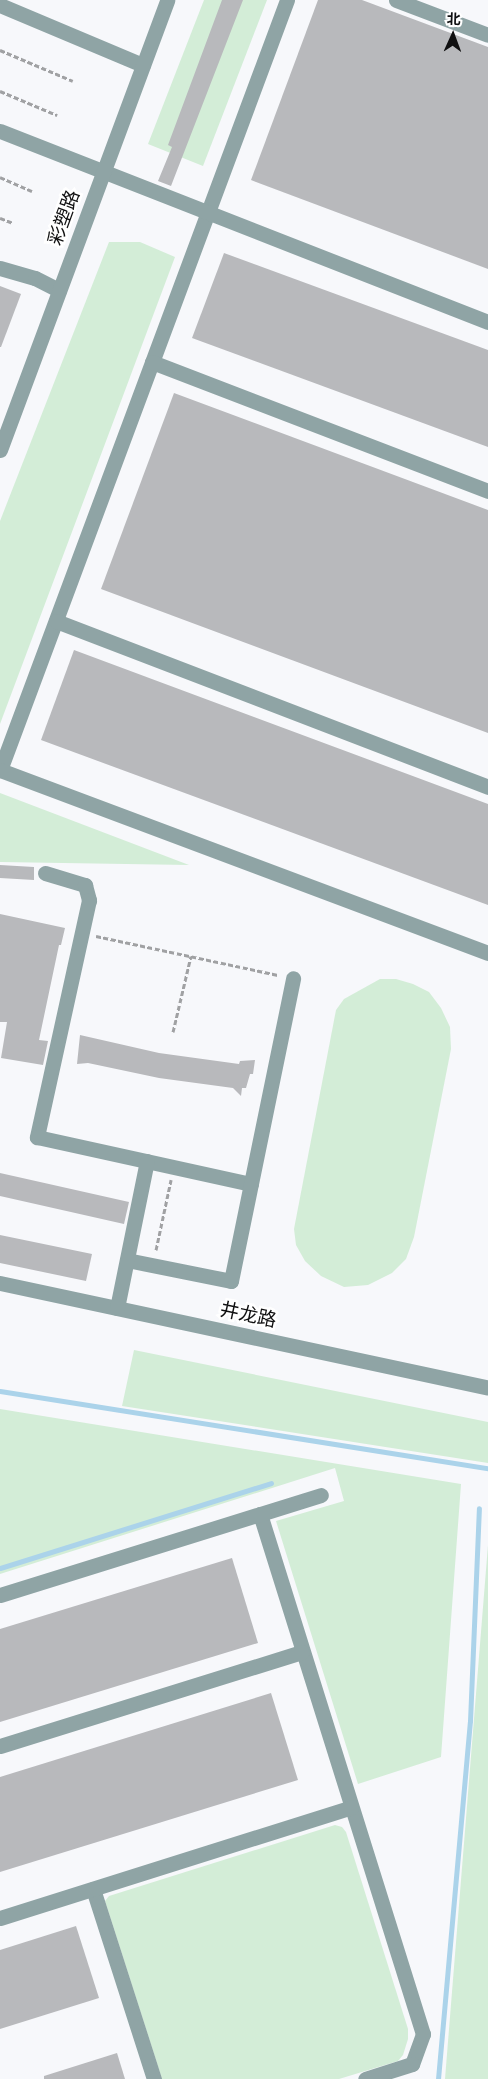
<!DOCTYPE html>
<meta charset="utf-8">
<style>
body{margin:0}
#map{position:relative;width:488px;height:2079px;overflow:hidden;background:#f7f8fb;font-family:Signika,"Noto Sans SC",sans-serif}
div>[style]{position:absolute}
.green>*{inset:0;background:#d3edd7}
.stream>*{height:5px;margin:-2.5px;padding:0 2.5px;transform-origin:2.5px;border-radius:2.5px;background:#abd3ea}
.building>*{inset:0;background:#b8b9bc}
.path>*{height:3px;margin-top:-1.5px;transform-origin:0;background:repeating-linear-gradient(90deg,#a0a1a3 0 5px,transparent 0 7.5px)}
.minor>*{height:15px;margin:-7.5px;padding:0 7.5px;transform-origin:7.5px;border-radius:7.5px;background:#8fa4a5}
span{translate:-50% -50%;white-space:nowrap;text-align:center;line-height:1.15;-webkit-text-stroke:5px #fff;paint-order:stroke}
.street-label{font-size:19px;color:#101011}
.north{position:absolute;left:428px;top:10px;width:50px;height:50px;-webkit-text-stroke:4px #fff;paint-order:stroke;rotate:2deg;font-size:14px;font-weight:700;line-height:20px;text-align:center;color:#101011}
.north::after{content:'';display:block;margin:auto;width:18px;height:22px;background:#101011;clip-path:polygon(50% 0,100% 100%,50% 72%,0 100%)}
</style>
<div id="map">
<div class="green">
<div style="clip-path:polygon(204px 0,267px 0,203px 166px,148px 144px)"></div>
<div style="clip-path:polygon(109px 242px,140px 242px,175px 257px,0 724px,0 521px)"></div>
<div style="clip-path:polygon(0 793px,189px 865px,0 862px)"></div>
<div style="clip-path:polygon(380px 979px,396px 979px,413px 984px,429px 992px,441px 1008px,450px 1027px,451px 1049px,414px 1237px,406px 1259px,392px 1273px,368px 1285px,344px 1287px,321px 1276px,305px 1261px,296px 1245px,294px 1229px,336px 1010px,344px 999px)"></div>
<div style="clip-path:polygon(134px 1350px,488px 1422px,488px 1463px,122px 1406px)"></div>
<div style="clip-path:polygon(0 1409px,461px 1484px,441px 1757px,358px 1784px,276px 1521px,344px 1501px,335px 1468px,0 1574px)"></div>
<div style="clip-path:polygon(488px 1545px,488px 2079px,445px 2079px)"></div>
<div style="clip-path:polygon(335px 1825px,342px 1827px,346px 1832px,408px 2029px,408px 2039px,403px 2055px,398px 2061px,339px 2079px,162px 2079px,105px 1901px,109px 1896px)"></div>
</div>
<div class="stream">
<div style="left:0;top:1391px;width:494px;rotate:9deg"></div>
<div style="left:0;top:1568px;width:284px;rotate:-17.4deg"></div>
<div style="left:438px;top:2079px;width:359px;rotate:-84.9deg"></div>
<div style="left:470px;top:1721px;width:213px;rotate:-87.6deg"></div>
</div>
<div class="building">
<div style="clip-path:polygon(222px 0,243px 0,171px 186px,158px 181px,172px 147px,168px 145px)"></div>
<div style="clip-path:polygon(318px 0,362px 0,488px 47px,488px 269px,251px 180px)"></div>
<div style="clip-path:polygon(224px 253px,488px 350px,488px 447px,192px 338px)"></div>
<div style="clip-path:polygon(0 286px,21px 294px,1px 347px,0 347px)"></div>
<div style="clip-path:polygon(174px 393px,488px 510px,488px 733px,101px 589px)"></div>
<div style="clip-path:polygon(74px 650px,488px 804px,488px 905px,41px 740px)"></div>
<div style="clip-path:polygon(0 865px,34px 867px,34px 880px,0 878px)"></div>
<div style="clip-path:polygon(0 914px,65px 928px,61px 945px,59px 945px,39px 1040px,48px 1041px,43px 1065px,1px 1058px,7px 1022px,0 1022px)"></div>
<div style="clip-path:polygon(80px 1035px,159px 1053px,239px 1064px,240px 1061px,255px 1060px,253px 1074px,250px 1074px,246px 1088px,242px 1088px,241px 1096px,233px 1088px,159px 1078px,88px 1063px,77px 1064px)"></div>
<div style="clip-path:polygon(0 1173px,129px 1202px,124px 1224px,0 1196px)"></div>
<div style="clip-path:polygon(0 1235px,92px 1254px,86px 1281px,0 1263px)"></div>
<div style="clip-path:polygon(232px 1558px,258px 1643px,0 1722px,0 1629px)"></div>
<div style="clip-path:polygon(271px 1693px,298px 1780px,0 1872px,0 1777px)"></div>
<div style="clip-path:polygon(76px 1926px,99px 1998px,0 2029px,0 1950px)"></div>
<div style="clip-path:polygon(117px 2053px,125px 2079px,44px 2079px,44px 2076px)"></div>
</div>
<div class="path">
<div style="left:0;top:50px;width:79px;rotate:23deg"></div>
<div style="left:0;top:91px;width:62px;rotate:22.8deg"></div>
<div style="left:0;top:177px;width:35px;rotate:24deg"></div>
<div style="left:0;top:218px;width:14px;rotate:21deg"></div>
<div style="left:96px;top:936px;width:186px;rotate:12.1deg"></div>
<div style="left:173px;top:1032px;width:78px;rotate:-76.7deg"></div>
<div style="left:156px;top:1250px;width:72px;rotate:-77.9deg"></div>
</div>
<div class="minor">
<div style="left:287px;top:0;width:822px;rotate:110.44deg"></div>
<div style="left:0;top:770px;width:521px;rotate:20.56deg"></div>
<div style="left:396px;top:0;width:98px;rotate:20.8deg"></div>
<div style="left:0;top:5px;width:155px;rotate:22.8deg"></div>
<div style="left:0;top:131px;width:524px;rotate:21.38deg"></div>
<div style="left:0;top:268px;width:36px;rotate:16deg"></div>
<div style="left:35px;top:278px;width:27px;rotate:27deg"></div>
<div style="left:152px;top:362px;width:360px;rotate:21deg"></div>
<div style="left:0;top:450px;width:480px;rotate:-69.6deg"></div>
<div style="left:56px;top:621px;width:463px;rotate:21deg"></div>
<div style="left:45px;top:873px;width:42px;rotate:16.7deg"></div>
<div style="left:85px;top:885px;width:16px;rotate:75deg"></div>
<div style="left:89px;top:900px;width:243px;rotate:102.4deg"></div>
<div style="left:37px;top:1137px;width:219px;rotate:12.4deg"></div>
<div style="left:127px;top:1260px;width:106px;rotate:11.4deg"></div>
<div style="left:231px;top:1281px;width:309px;rotate:-78.4deg"></div>
<div style="left:0;top:1283px;width:499px;rotate:12.1deg"></div>
<div style="left:117px;top:1308px;width:150px;rotate:-78.5deg"></div>
<div style="left:260px;top:1514px;width:545px;rotate:72.6deg"></div>
<div style="left:423px;top:2034px;width:32px;rotate:110deg"></div>
<div style="left:412px;top:2064px;width:49px;rotate:162.3deg"></div>
<div style="left:0;top:1595px;width:336px;rotate:-17.3deg"></div>
<div style="left:0;top:1746px;width:316px;rotate:-17.3deg"></div>
<div style="left:93px;top:1889px;width:200px;rotate:72.2deg"></div>
<div style="left:0;top:1918px;width:368px;rotate:-17.5deg"></div>
</div>
<div class="street-label">
<span style="left:65px;top:218px;rotate:-70deg">彩塑路</span>
<span style="left:248px;top:1316px;rotate:12deg">井龙路</span>
</div>
<div class="north">北</div>
</div>
